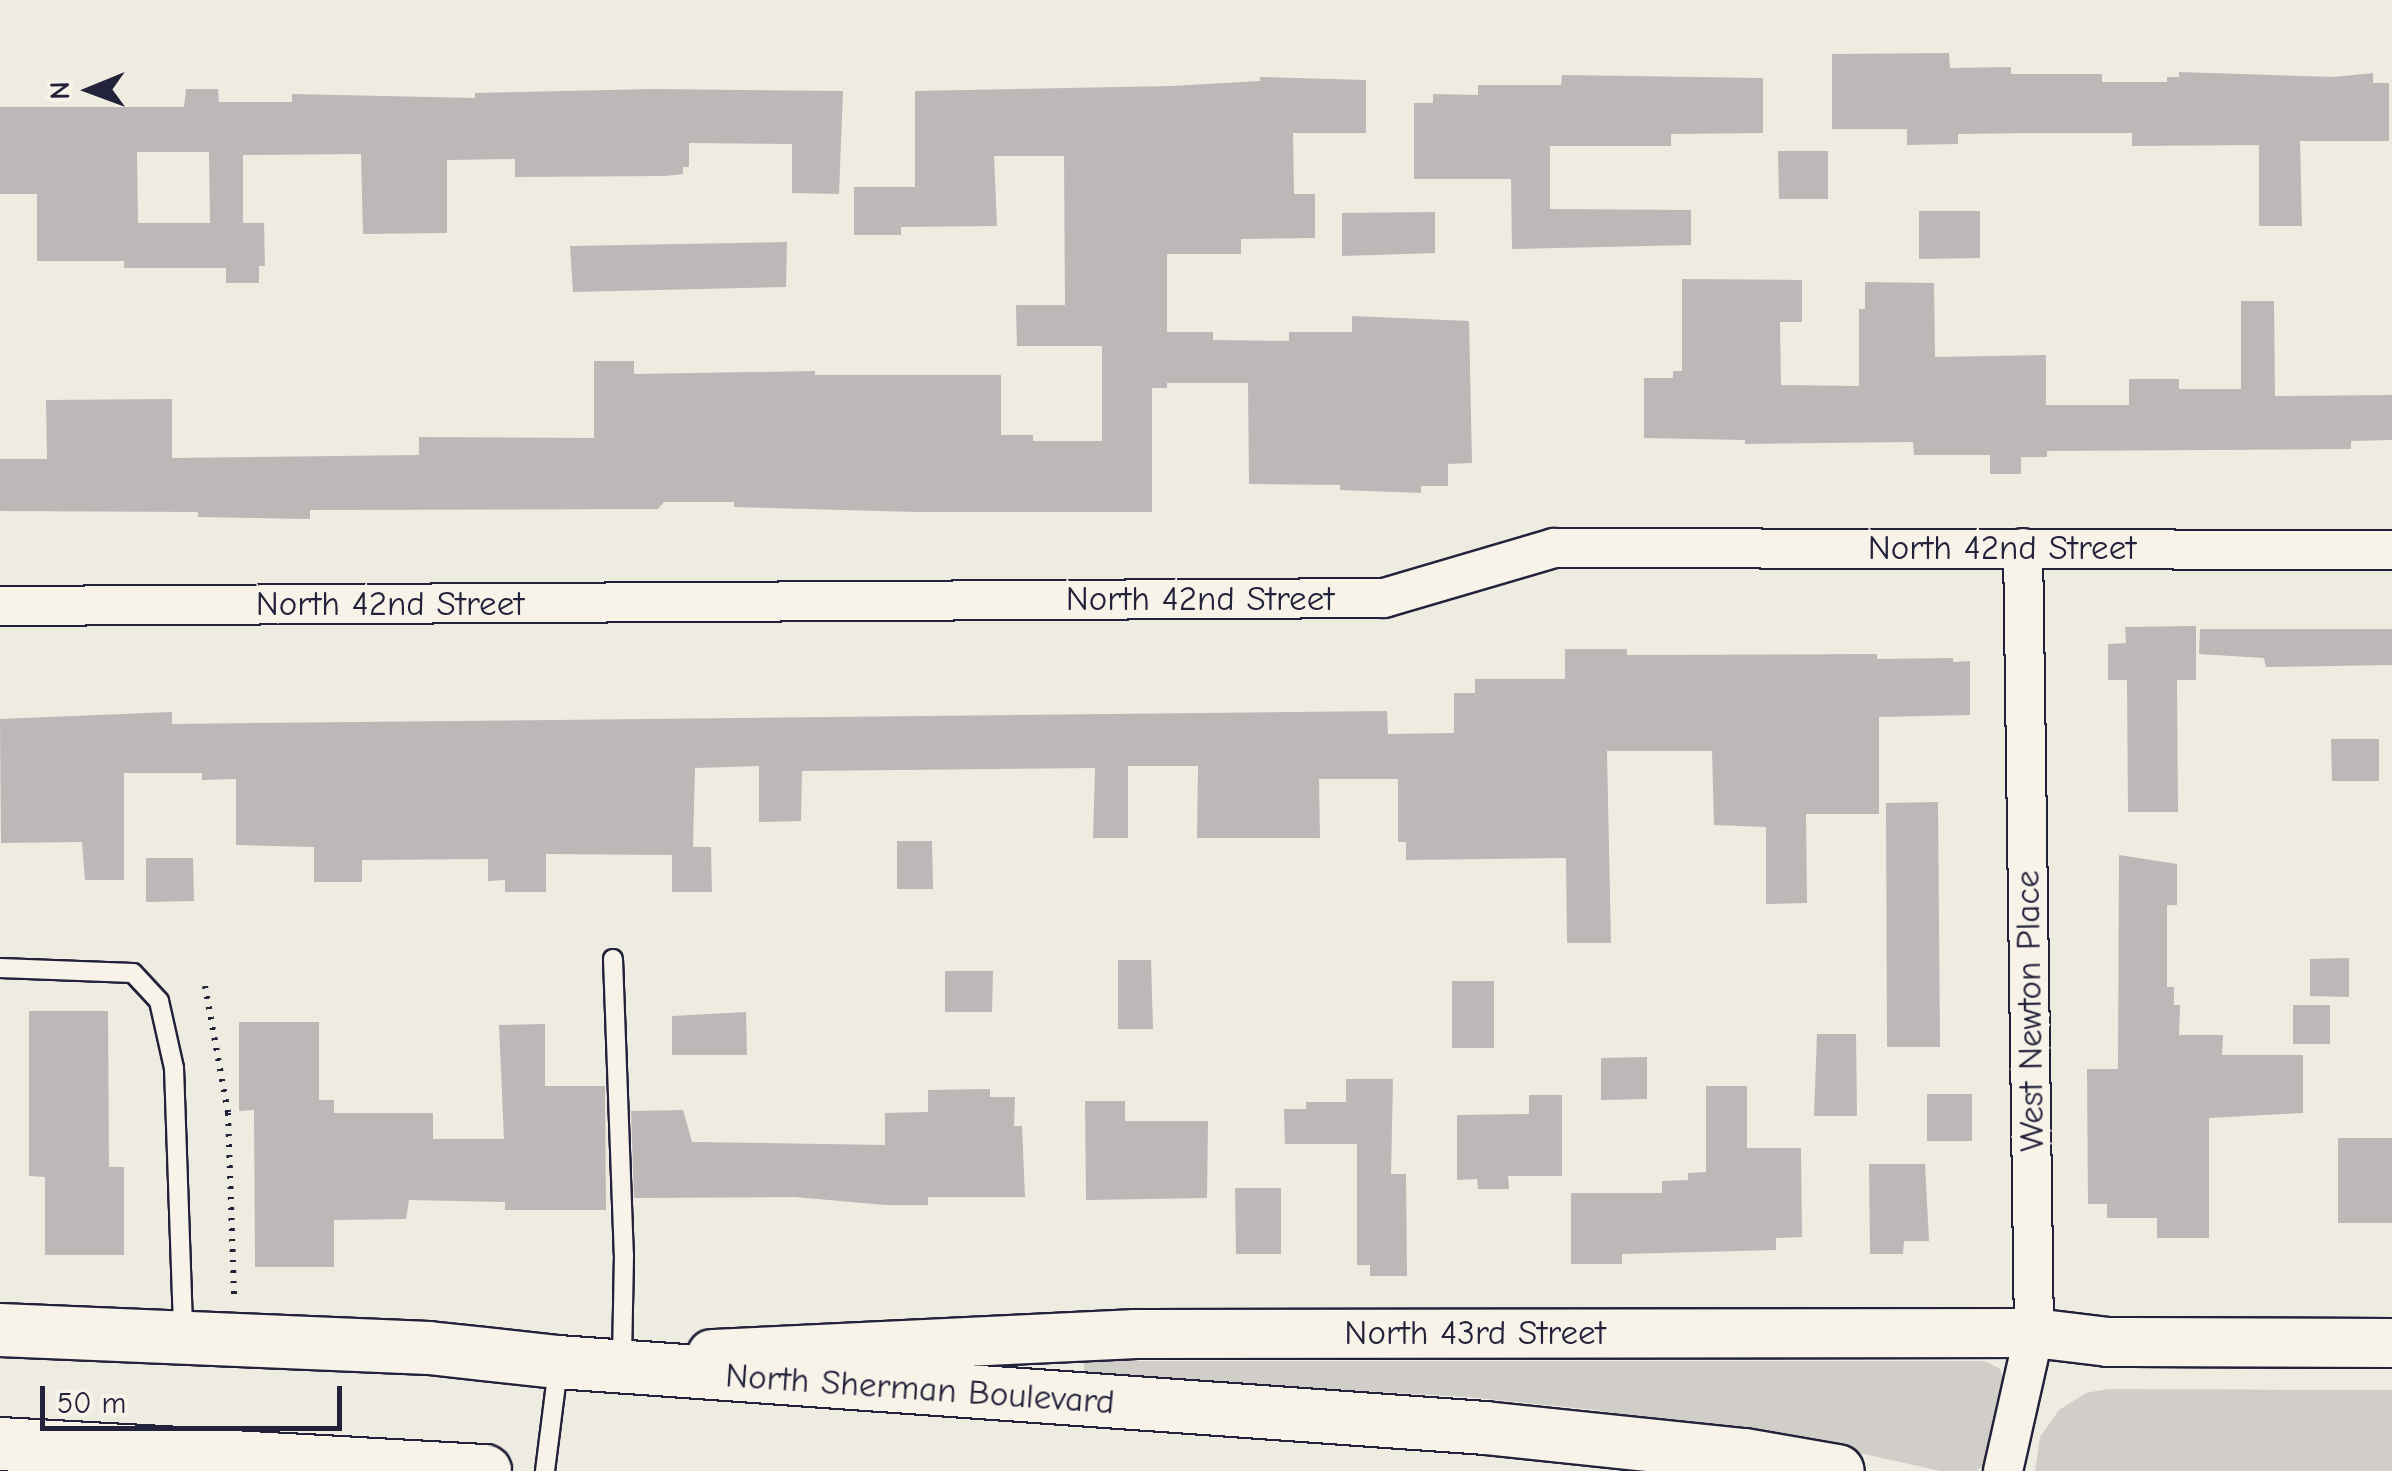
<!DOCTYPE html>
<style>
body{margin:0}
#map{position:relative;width:2392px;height:1471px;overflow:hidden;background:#eeebe1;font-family:"Comic Neue",sans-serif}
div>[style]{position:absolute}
.green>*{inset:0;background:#d1cdc9}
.building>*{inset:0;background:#bbb8b7}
.path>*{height:6px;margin-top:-3px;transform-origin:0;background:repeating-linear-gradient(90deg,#22223b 0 2.5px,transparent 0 10.5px)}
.roads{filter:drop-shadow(2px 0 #22223b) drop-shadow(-2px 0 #22223b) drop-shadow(0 2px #22223b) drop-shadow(0 -2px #22223b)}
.service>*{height:18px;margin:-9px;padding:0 9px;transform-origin:9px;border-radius:9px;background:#f7f3e8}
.minor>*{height:38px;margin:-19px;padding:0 19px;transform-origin:19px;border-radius:19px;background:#f7f3e8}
.tertiary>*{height:48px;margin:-24px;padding:0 24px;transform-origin:24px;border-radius:24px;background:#f7f3e8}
.secondary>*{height:52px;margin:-26px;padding:0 26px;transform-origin:26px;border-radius:26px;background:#f7f3e8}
span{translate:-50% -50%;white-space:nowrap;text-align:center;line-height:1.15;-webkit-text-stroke:9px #f7f3e8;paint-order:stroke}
.street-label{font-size:35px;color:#22223b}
.north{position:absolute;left:40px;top:40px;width:100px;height:100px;-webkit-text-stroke:8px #f7f3e8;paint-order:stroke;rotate:269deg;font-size:28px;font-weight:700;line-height:40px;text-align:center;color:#22223b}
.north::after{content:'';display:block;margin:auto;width:35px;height:45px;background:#22223b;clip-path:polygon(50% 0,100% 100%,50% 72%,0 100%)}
.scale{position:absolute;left:40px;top:1386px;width:302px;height:45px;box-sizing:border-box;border:5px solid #22223b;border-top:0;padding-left:12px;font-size:30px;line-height:35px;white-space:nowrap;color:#22223b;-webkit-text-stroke:8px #f7f3e8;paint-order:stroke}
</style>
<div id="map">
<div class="green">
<div style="clip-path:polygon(1084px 1361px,1984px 1361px,1999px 1368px,2006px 1382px,1983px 1466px,1976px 1471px,1940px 1471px,1819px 1444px,1595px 1410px,1468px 1397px,1084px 1375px)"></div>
<div style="clip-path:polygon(2108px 1389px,2392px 1390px,2392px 1471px,2035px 1471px,2040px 1437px,2059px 1410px,2086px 1393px)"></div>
</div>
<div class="building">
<div style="clip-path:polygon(1949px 53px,1950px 68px,2011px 67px,2011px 74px,2102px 74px,2102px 82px,2167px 82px,2167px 77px,2179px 77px,2179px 72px,2334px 77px,2373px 73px,2373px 83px,2389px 83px,2389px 141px,2300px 141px,2302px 226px,2259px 226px,2259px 145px,2132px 146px,2132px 133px,2040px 133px,1958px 134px,1958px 144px,1907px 145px,1907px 129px,1832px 129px,1832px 54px)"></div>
<div style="clip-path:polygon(1562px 75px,1763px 78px,1763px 133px,1671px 134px,1671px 146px,1550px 146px,1550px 209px,1691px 210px,1691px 245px,1512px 249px,1511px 179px,1414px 179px,1414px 103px,1433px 103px,1433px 94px,1478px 95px,1478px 85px,1561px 85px)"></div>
<div style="clip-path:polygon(1260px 77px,1366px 80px,1366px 133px,1293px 133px,1294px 194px,1315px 194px,1315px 238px,1241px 239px,1241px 254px,1167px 254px,1167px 332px,1213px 332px,1213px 340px,1289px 341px,1289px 332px,1352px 332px,1352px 316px,1469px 321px,1472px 463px,1448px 464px,1448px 486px,1421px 486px,1421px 493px,1340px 490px,1340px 485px,1249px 484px,1248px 383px,1167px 383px,1167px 388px,1152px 388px,1152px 512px,917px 512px,734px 507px,734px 502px,664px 502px,658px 509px,310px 510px,310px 519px,198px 517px,198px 512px,0 511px,0 459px,47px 459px,46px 400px,172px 399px,172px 458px,419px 455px,419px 437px,594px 438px,594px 361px,634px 361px,634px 374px,815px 371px,815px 375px,1001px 375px,1001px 435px,1033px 435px,1033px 441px,1102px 441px,1102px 346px,1017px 346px,1016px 305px,1065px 305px,1064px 156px,994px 156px,997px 226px,901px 227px,901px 235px,854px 235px,854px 187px,915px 187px,915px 91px,1171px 86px,1260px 81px)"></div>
<div style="clip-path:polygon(evenodd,186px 89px,218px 89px,219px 102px,292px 102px,292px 94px,475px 98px,475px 93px,654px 89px,843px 91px,839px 194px,792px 193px,792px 144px,689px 143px,689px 167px,683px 167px,683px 174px,665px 176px,515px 177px,515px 159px,447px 160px,447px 233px,363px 234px,361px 154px,243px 155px,243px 223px,264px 223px,265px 266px,259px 266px,259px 283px,226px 283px,226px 268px,124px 268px,124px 261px,37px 261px,37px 194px,0 194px,0 107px,184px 107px,186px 89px,137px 152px,209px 152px,210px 223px,138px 223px,137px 152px)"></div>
<div style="clip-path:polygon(1778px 151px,1828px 151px,1828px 199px,1779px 199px)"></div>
<div style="clip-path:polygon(1919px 211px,1980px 211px,1980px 258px,1919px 259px)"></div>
<div style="clip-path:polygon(1435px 212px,1435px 253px,1342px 256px,1342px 213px)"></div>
<div style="clip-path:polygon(787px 242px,786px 287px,573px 292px,570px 246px)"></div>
<div style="clip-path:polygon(1682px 279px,1802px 280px,1802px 322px,1780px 322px,1781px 385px,1859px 386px,1859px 309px,1865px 309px,1865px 282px,1934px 283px,1935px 357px,2046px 355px,2046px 405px,2129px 405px,2129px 379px,2179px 379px,2179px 389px,2241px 389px,2241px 301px,2274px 301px,2275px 396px,2392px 395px,2392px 440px,2351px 441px,2351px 449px,2047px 451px,2047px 457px,2021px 457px,2021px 474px,1990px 474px,1990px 455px,1914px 455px,1913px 442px,1745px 444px,1745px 440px,1644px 438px,1644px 378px,1673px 378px,1673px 371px,1682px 371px)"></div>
<div style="clip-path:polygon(2196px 626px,2196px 680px,2177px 680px,2178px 812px,2128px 812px,2127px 680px,2108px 680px,2108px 644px,2126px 643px,2125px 627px)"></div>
<div style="clip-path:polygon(2200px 629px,2392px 629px,2392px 665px,2266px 667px,2264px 658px,2199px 654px)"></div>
<div style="clip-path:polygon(1565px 649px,1627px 649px,1627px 655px,1877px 654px,1877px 659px,1953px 658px,1953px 662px,1970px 661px,1970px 715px,1879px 717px,1879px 814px,1806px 814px,1807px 903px,1766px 904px,1766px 827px,1714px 825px,1712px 751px,1607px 751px,1611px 943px,1567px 943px,1566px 858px,1406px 860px,1406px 842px,1398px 842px,1398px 779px,1319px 779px,1320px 838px,1197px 838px,1198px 766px,1128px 766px,1128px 838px,1093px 838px,1095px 768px,802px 771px,801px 821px,759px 822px,759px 766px,695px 768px,693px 847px,711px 847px,712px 892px,672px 892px,672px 855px,546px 854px,546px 892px,505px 892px,505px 880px,488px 881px,488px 859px,362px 860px,362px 882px,314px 882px,314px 847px,236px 845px,236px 779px,202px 780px,202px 773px,124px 773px,124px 880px,85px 880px,82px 842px,1px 843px,0 719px,172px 712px,172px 724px,1387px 711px,1388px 734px,1454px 733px,1454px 693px,1475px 693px,1475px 679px,1565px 679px)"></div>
<div style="clip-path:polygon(2331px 739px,2379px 739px,2379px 781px,2332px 781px)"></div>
<div style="clip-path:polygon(1938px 802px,1940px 1047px,1887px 1047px,1886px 803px)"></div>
<div style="clip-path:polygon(897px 841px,932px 841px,933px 889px,897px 889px)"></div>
<div style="clip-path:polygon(2119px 855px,2177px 864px,2177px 905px,2167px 905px,2167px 987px,2174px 987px,2174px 1005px,2180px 1005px,2179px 1035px,2223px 1035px,2222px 1055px,2303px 1055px,2303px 1113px,2209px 1118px,2209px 1238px,2157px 1238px,2157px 1218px,2107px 1218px,2107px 1204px,2088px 1204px,2087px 1069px,2118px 1069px)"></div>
<div style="clip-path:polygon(146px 858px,193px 858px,194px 901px,146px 902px)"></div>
<div style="clip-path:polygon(2349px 958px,2349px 997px,2310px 996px,2310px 959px)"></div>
<div style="clip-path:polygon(1118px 960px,1151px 960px,1153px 1029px,1118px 1029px)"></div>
<div style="clip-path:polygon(945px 971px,993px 971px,992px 1012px,945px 1012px)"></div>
<div style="clip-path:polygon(1452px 981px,1494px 981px,1494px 1048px,1452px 1048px)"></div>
<div style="clip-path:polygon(2293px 1005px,2330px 1005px,2330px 1044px,2293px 1044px)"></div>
<div style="clip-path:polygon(29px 1011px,108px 1011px,109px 1167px,124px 1167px,124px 1255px,45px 1255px,45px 1177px,29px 1176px)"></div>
<div style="clip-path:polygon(746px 1012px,747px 1055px,672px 1055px,672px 1016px)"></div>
<div style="clip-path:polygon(239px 1022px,319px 1022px,319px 1100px,334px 1100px,334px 1113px,433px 1113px,433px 1139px,504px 1139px,499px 1025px,545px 1024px,545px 1086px,605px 1086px,606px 1210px,505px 1210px,505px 1202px,409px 1200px,406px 1219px,334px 1220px,334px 1267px,255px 1267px,254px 1110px,239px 1111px)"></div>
<div style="clip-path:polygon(1817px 1034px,1856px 1034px,1857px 1116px,1814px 1116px)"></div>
<div style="clip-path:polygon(1647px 1057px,1647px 1099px,1601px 1100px,1601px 1058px)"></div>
<div style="clip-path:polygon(1346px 1079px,1393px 1079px,1391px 1174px,1406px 1174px,1407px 1276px,1370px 1276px,1370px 1265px,1357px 1265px,1357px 1144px,1285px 1144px,1284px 1109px,1306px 1109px,1306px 1102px,1346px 1102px)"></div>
<div style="clip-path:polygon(1706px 1086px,1747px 1086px,1747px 1148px,1801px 1148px,1802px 1237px,1776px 1238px,1776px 1250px,1622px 1254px,1622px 1264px,1571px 1264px,1571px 1193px,1662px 1193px,1662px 1181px,1688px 1180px,1688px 1173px,1706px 1172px)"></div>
<div style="clip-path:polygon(990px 1089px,990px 1097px,1015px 1097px,1014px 1126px,1022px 1126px,1025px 1197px,928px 1197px,928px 1205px,885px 1205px,795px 1197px,634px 1198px,631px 1111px,683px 1110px,692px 1142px,885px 1145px,885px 1113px,928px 1112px,928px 1090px)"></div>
<div style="clip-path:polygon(1927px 1094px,1972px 1094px,1972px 1141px,1927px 1141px)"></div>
<div style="clip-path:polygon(1529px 1095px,1562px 1095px,1562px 1176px,1508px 1176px,1509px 1189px,1478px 1189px,1477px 1179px,1457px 1180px,1457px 1115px,1529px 1114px)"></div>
<div style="clip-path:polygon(1085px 1101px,1125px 1101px,1125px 1121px,1208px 1121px,1207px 1198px,1086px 1200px)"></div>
<div style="clip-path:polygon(2338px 1138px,2392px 1138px,2392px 1223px,2338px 1223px)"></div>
<div style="clip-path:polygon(1869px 1164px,1925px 1164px,1929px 1241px,1904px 1241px,1903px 1254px,1870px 1254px)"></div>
<div style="clip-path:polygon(1235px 1188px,1281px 1188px,1281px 1254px,1236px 1254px)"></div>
</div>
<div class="path">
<div style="left:205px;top:986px;width:129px;rotate:79.7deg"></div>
<div style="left:228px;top:1113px;width:185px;rotate:88.1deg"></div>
</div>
<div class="roads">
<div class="service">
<div style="left:613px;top:959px;width:296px;rotate:87.9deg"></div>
<div style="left:624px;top:1255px;width:104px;rotate:91.1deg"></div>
<div style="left:0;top:968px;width:133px;rotate:2.2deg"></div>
<div style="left:133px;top:973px;width:38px;rotate:47deg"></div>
<div style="left:159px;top:1001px;width:69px;rotate:77.4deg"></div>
<div style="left:174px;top:1068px;width:264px;rotate:88deg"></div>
<div style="left:545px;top:1471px;width:104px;rotate:-82.8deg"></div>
</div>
<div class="minor">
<div style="left:0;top:606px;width:1384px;rotate:-0.33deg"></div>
<div style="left:1384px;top:598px;width:177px;rotate:-16.4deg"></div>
<div style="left:1554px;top:548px;width:838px;rotate:0.14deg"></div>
<div style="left:2003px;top:1471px;width:141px;rotate:-77.3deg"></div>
<div style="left:2034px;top:1333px;width:785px;rotate:-90.8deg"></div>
</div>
<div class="tertiary">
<div style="left:712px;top:1354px;width:422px;rotate:-2.7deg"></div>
<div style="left:1134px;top:1334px;width:900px;rotate:-0.06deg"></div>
<div style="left:2034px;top:1333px;width:75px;rotate:6.9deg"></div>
<div style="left:2108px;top:1342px;width:284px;rotate:0.2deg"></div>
</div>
<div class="secondary">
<div style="left:0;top:1330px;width:429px;rotate:2.4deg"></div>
<div style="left:429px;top:1348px;width:130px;rotate:6.2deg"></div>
<div style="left:558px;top:1362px;width:929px;rotate:4.07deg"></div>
<div style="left:1485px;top:1428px;width:260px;rotate:6deg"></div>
<div style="left:1744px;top:1455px;width:95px;rotate:9.7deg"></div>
<div style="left:0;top:1444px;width:486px;rotate:3.2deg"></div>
</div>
</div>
<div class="street-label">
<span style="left:2002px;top:548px">North 42nd Street</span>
<span style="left:1200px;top:599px">North 42nd Street</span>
<span style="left:390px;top:604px">North 42nd Street</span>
<span style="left:2030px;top:1011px;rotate:-91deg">West Newton Place</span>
<span style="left:1475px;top:1333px">North 43rd Street</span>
<span style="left:920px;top:1389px;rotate:4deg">North Sherman Boulevard</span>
</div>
<div class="north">N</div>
<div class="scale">50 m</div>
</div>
